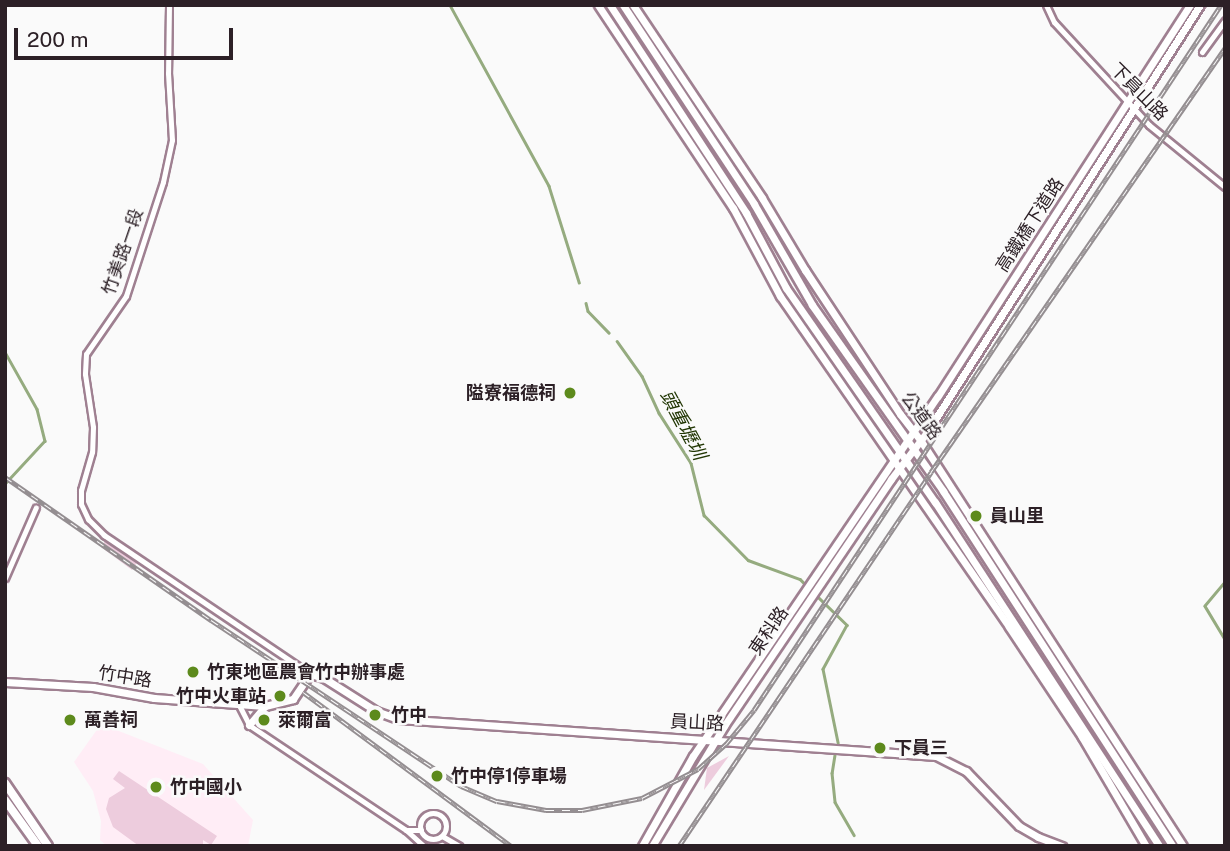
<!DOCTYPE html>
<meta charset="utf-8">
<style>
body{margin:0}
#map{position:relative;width:1230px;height:851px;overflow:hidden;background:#fafafa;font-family:"Public Sans","Noto Sans TC",sans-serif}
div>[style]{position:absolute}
.built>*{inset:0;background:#ffedf6}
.green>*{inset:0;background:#edccdd}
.stream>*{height:2.5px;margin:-1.25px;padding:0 1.25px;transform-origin:1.25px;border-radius:1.25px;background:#95ab7f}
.roads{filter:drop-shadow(2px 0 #9f8091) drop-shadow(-2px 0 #9f8091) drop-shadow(0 2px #9f8091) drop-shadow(0 -2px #9f8091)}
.minor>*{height:5px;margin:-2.5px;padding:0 2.5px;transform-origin:2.5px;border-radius:2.5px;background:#fff}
.minor>.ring{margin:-2.5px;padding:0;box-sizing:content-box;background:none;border:5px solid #fff;border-radius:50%}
.tertiary>*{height:7px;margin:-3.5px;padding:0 3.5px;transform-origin:3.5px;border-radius:3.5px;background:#fff}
.secondary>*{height:8px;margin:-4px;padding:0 4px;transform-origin:4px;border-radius:4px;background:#fff}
.rail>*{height:5px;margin-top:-2.5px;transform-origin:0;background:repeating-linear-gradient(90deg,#fafafa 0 8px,#948e91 0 16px);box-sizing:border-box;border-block:2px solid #948e91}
.dots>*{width:19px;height:19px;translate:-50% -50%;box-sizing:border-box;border:4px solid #fafafa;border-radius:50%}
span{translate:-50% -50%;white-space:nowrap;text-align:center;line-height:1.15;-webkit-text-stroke:5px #fafafa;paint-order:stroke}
.street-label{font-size:18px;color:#2c2026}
.poi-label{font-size:18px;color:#2c2026;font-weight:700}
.right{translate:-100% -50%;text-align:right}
.left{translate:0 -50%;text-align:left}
.water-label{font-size:19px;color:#213603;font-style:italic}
.frame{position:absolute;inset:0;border:7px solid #2c2026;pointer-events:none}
.scale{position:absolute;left:14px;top:28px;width:219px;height:32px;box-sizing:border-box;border:4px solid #2c2026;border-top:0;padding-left:9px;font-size:21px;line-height:24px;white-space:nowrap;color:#2c2026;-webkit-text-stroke:5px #fafafa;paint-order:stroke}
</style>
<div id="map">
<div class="built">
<div style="clip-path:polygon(101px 724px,203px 764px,253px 820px,248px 846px,107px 846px,100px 840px,101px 821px,93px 791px,74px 762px)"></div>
</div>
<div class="green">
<div style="clip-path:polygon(109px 535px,141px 557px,132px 570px,101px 547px)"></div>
<div style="clip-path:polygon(729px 756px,704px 790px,707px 768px)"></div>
<div style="clip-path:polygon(119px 771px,217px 836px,211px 845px,203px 840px,203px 846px,139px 846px,113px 827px,106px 809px,109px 798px,125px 788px,113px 779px)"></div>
</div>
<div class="stream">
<div style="left:450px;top:5px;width:206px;rotate:61.3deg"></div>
<div style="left:549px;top:186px;width:101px;rotate:72.6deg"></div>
<div style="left:586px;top:303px;width:8px;rotate:76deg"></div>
<div style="left:588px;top:311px;width:30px;rotate:46deg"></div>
<div style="left:617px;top:341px;width:43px;rotate:54.5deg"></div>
<div style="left:642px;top:376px;width:41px;rotate:65.3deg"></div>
<div style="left:659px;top:413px;width:59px;rotate:57.4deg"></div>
<div style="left:691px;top:463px;width:54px;rotate:76deg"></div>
<div style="left:704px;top:515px;width:63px;rotate:45.6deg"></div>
<div style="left:748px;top:560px;width:55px;rotate:20.1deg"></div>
<div style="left:800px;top:579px;width:10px;rotate:45deg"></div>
<div style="left:5px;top:352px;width:65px;rotate:60.7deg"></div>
<div style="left:37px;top:409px;width:33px;rotate:76deg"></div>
<div style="left:45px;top:441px;width:59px;rotate:132.9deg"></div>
<div style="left:1225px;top:582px;width:31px;rotate:130deg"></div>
<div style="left:1205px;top:606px;width:39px;rotate:59deg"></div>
<div style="left:814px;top:593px;width:46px;rotate:44.1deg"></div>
<div style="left:847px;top:625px;width:50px;rotate:118.6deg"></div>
<div style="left:823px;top:669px;width:75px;rotate:78.4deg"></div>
<div style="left:835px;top:755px;width:18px;rotate:99deg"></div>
<div style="left:832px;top:773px;width:29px;rotate:84deg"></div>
<div style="left:835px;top:802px;width:38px;rotate:60deg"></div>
</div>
<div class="roads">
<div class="minor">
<div style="left:169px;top:5px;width:68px;rotate:90.8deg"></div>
<div style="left:168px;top:73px;width:67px;rotate:86.6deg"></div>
<div style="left:172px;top:140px;width:43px;rotate:102.1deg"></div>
<div style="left:163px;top:182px;width:120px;rotate:108deg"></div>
<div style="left:126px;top:296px;width:70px;rotate:124.6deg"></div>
<div style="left:86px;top:354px;width:20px;rotate:93deg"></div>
<div style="left:85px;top:374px;width:54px;rotate:81.4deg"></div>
<div style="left:93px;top:427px;width:25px;rotate:92deg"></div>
<div style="left:92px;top:452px;width:40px;rotate:106deg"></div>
<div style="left:81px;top:490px;width:14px;rotate:90deg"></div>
<div style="left:81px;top:504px;width:17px;rotate:65deg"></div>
<div style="left:88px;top:519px;width:23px;rotate:45deg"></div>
<div style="left:104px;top:535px;width:249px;rotate:34deg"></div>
<div style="left:1046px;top:5px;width:19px;rotate:65deg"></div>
<div style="left:1054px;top:22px;width:140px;rotate:47.3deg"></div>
<div style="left:1149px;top:125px;width:98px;rotate:39.2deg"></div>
<div style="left:1202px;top:52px;width:39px;rotate:-54deg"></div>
<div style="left:5px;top:578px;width:77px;rotate:-66.4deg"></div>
<div style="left:239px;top:705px;width:22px;rotate:63deg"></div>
<div style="left:249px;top:725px;width:189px;rotate:33.8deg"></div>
<div style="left:406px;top:830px;width:15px"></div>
<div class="ring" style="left:420px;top:813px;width:21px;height:21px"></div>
<div style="left:406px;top:830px;width:24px;rotate:42deg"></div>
<div style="left:442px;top:836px;width:20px;rotate:30deg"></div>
</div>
<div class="tertiary">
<div style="left:598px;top:5px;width:244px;rotate:56.4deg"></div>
<div style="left:733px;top:208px;width:100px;rotate:61.9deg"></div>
<div style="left:780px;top:296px;width:402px;rotate:55.3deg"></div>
<div style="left:1009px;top:627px;width:132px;rotate:56.4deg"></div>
<div style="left:1082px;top:737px;width:126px;rotate:59.6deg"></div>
<div style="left:610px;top:5px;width:249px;rotate:56.8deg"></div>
<div style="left:746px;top:213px;width:85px;rotate:61.9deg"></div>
<div style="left:786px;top:288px;width:261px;rotate:55.2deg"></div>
<div style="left:935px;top:502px;width:411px;rotate:56.9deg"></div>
<div style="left:623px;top:5px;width:238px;rotate:56.6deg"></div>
<div style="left:754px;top:204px;width:116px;rotate:60.1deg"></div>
<div style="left:812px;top:305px;width:228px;rotate:54.8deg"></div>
<div style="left:943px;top:491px;width:423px;rotate:57.1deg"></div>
<div style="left:633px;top:5px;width:232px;rotate:56.2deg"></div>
<div style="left:762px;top:198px;width:84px;rotate:59.2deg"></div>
<div style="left:805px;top:270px;width:173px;rotate:56.6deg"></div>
<div style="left:900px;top:414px;width:34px;rotate:52deg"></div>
<div style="left:921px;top:441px;width:482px;rotate:57.1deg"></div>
<div style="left:5px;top:682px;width:88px;rotate:3.3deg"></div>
<div style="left:93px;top:687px;width:62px;rotate:10.2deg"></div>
<div style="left:154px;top:698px;width:111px;rotate:4.1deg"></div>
<div style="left:265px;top:706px;width:29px;rotate:-14deg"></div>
<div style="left:293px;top:699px;width:30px;rotate:-56deg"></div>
<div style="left:310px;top:674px;width:15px;rotate:16deg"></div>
<div style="left:324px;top:678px;width:62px;rotate:32.4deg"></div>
<div style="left:376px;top:711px;width:23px;rotate:20deg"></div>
<div style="left:398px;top:719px;width:539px;rotate:3.93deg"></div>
<div style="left:936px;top:756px;width:34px;rotate:27deg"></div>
<div style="left:966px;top:771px;width:76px;rotate:46.1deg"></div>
<div style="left:1019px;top:826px;width:22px;rotate:30deg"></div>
<div style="left:1038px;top:837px;width:26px;rotate:21deg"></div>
<div style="left:249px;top:725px;width:23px;rotate:-50deg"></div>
<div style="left:642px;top:846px;width:103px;rotate:-60.5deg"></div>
<div style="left:693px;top:756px;width:435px;rotate:-55.8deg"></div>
<div style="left:938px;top:396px;width:465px;rotate:-57.2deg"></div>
<div style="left:652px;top:846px;width:140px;rotate:-59deg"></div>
<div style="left:724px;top:726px;width:298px;rotate:-55.9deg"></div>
<div style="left:891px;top:479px;width:59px;rotate:-52.5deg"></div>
<div style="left:927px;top:432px;width:507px;rotate:-57.41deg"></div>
</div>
<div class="secondary">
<div style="left:5px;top:783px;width:76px;rotate:55.7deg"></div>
<div style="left:5px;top:800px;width:57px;rotate:54.3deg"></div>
</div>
</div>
<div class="rail">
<div style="left:5px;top:477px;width:251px;rotate:34.8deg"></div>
<div style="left:211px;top:620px;width:300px;rotate:33.6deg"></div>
<div style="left:461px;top:786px;width:39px;rotate:23deg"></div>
<div style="left:497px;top:801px;width:50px;rotate:10.4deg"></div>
<div style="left:546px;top:810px;width:36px"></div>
<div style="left:582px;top:810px;width:61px;rotate:-11.3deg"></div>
<div style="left:642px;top:798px;width:63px;rotate:-27.4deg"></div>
<div style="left:698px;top:769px;width:38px;rotate:-42deg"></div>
<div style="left:726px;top:744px;width:44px;rotate:-50.5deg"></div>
<div style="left:754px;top:710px;width:846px;rotate:-56.48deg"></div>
<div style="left:303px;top:692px;width:259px;rotate:36.5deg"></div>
<div style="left:679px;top:846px;width:451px;rotate:-56deg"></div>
<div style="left:931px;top:472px;width:516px;rotate:-55.26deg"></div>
</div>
<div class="dots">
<div style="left:570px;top:393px;background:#5d8a1c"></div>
<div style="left:976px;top:516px;background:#5d8a1c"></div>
<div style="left:193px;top:672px;background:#5d8a1c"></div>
<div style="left:280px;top:696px;background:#5d8a1c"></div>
<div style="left:375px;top:715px;background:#5d8a1c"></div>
<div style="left:70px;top:720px;background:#5d8a1c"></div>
<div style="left:264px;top:720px;background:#5d8a1c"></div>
<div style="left:880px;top:748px;background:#5d8a1c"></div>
<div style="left:437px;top:776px;background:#5d8a1c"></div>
<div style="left:156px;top:787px;background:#5d8a1c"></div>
</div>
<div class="street-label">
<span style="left:1139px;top:92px;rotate:45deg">下員山路</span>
<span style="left:1030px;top:225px;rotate:-57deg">高鐵橋下道路</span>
<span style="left:123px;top:252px;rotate:-71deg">竹美路一段</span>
<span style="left:921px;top:416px;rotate:54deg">公道路</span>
<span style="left:769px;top:631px;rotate:-56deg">東科路</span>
<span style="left:125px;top:677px;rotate:9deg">竹中路</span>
<span style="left:697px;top:723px;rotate:3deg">員山路</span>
</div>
<div class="poi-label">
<span class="right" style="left:556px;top:393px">隘寮福德祠</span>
<span class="left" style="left:990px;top:516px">員山里</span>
<span class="left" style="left:207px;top:672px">竹東地區農會竹中辦事處</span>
<span class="right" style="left:266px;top:696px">竹中火車站</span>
<span class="left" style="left:391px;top:715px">竹中</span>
<span class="left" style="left:84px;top:720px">萬善祠</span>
<span class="left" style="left:278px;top:720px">萊爾富</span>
<span class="left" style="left:894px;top:748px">下員三</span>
<span class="left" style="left:451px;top:776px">竹中停1停車場</span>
<span class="left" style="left:170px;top:787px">竹中國小</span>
</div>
<div class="water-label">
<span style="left:683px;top:425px;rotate:62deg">頭重壢圳</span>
</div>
<div class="frame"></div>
<div class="scale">200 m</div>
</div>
